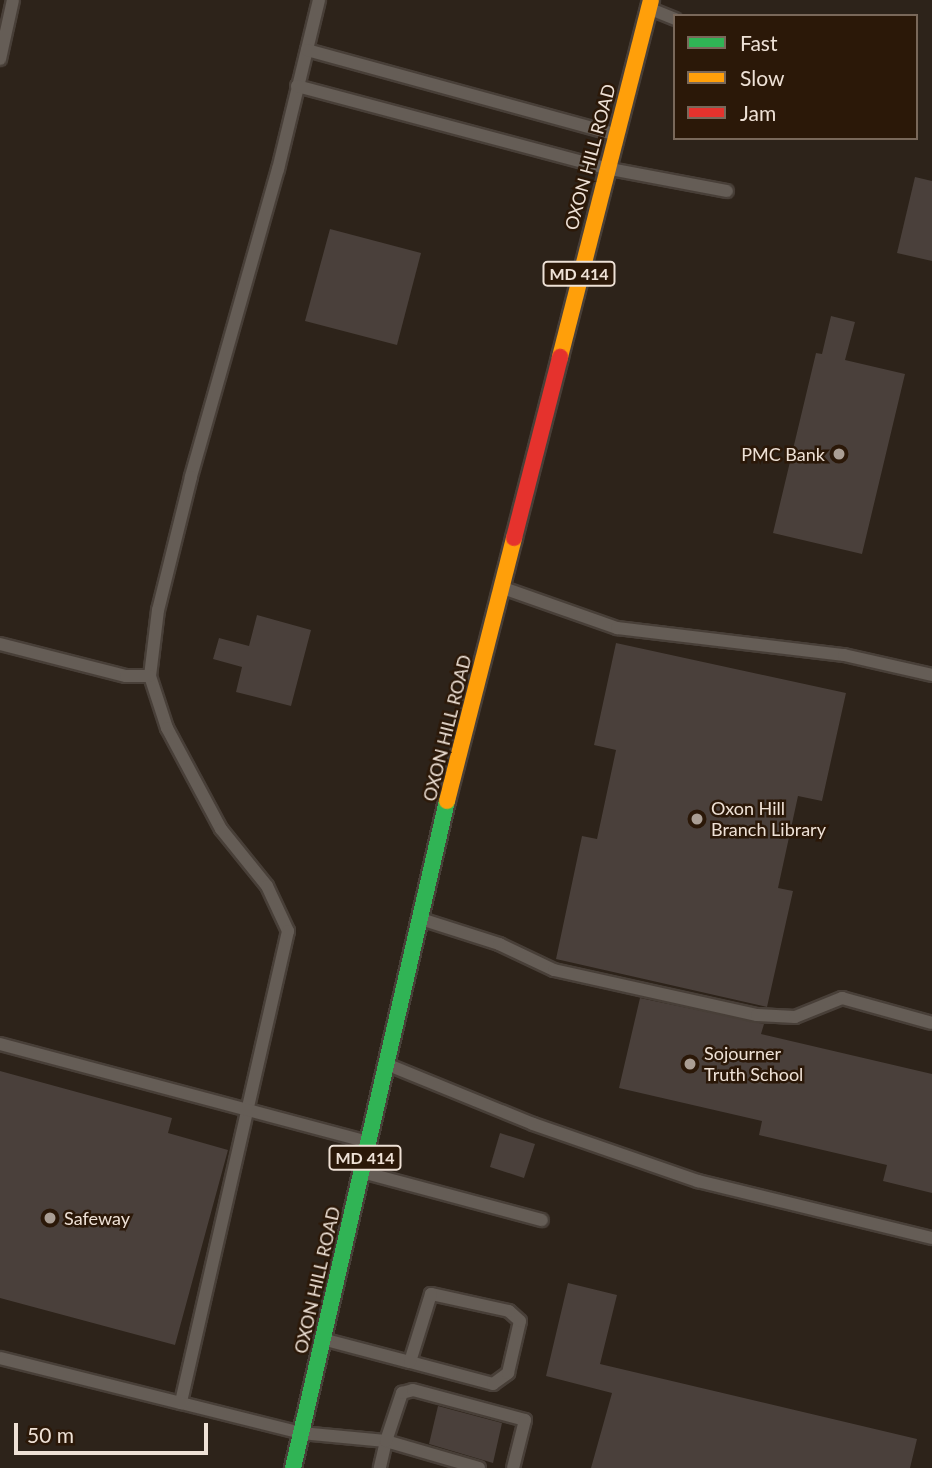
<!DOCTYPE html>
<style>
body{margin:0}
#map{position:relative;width:932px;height:1468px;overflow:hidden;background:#2d231a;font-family:Lato,sans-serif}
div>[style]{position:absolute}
.building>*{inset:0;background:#4a403b}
.roads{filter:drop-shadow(2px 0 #483f38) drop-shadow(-2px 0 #483f38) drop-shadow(0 2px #483f38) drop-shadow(0 -2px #483f38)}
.lane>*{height:12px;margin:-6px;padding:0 6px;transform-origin:6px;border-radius:6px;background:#655d56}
.fast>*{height:16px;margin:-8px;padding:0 8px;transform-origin:8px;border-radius:8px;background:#30b455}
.slow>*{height:16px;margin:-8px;padding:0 8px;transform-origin:8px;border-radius:8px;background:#ff9f0a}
.jam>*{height:16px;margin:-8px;padding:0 8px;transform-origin:8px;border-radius:8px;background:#e5322d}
.dots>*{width:19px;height:19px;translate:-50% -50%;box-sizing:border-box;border:4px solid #2b1808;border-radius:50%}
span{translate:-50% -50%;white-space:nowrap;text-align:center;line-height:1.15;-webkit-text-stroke:5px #2b1808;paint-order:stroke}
.shield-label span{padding:2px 5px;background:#2b1808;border:2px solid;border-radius:5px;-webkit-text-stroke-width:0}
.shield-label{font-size:16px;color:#eee1d6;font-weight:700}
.street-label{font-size:18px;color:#eee1d6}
.poi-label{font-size:18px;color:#eee1d6}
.right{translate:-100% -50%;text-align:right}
.left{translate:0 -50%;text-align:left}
.legend{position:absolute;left:673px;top:14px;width:245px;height:126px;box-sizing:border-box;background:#2b1808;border:2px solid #79685a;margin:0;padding:9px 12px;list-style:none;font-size:21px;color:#eee1d6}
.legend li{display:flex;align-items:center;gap:14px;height:35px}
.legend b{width:35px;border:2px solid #79685a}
.scale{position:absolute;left:14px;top:1423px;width:194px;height:32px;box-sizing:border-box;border:4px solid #eee1d6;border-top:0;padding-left:9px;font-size:21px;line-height:24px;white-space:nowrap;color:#eee1d6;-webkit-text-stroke:5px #2b1808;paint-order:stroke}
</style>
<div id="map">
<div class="building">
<div style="clip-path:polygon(915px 177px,932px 181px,932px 261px,897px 253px)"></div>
<div style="clip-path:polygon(330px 229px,421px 253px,397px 345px,305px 321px)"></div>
<div style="clip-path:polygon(831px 316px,855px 322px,845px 360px,905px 374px,862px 554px,773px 533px,816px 353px,822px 354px)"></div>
<div style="clip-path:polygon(257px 615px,311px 630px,291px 706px,236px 692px,242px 667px,213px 659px,219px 638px,249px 646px)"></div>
<div style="clip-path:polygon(616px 643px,846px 693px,822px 801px,798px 796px,778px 888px,793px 891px,767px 1007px,556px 959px,582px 836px,597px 839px,616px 750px,594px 745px)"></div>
<div style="clip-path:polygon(640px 998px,764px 1024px,761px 1034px,932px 1074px,932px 1193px,883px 1181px,887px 1165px,759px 1135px,762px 1121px,619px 1088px)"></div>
<div style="clip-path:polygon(0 1071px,172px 1118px,168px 1133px,228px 1150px,175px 1345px,0 1298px)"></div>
<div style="clip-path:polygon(500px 1133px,535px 1144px,524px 1178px,490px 1167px)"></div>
<div style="clip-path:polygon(568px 1283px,617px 1295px,600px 1364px,917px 1439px,910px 1468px,591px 1468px,612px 1393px,546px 1376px)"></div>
<div style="clip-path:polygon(438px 1406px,502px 1423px,493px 1463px,429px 1444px)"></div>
</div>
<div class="roads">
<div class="lane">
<div style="left:319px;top:0;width:174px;rotate:103.6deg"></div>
<div style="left:278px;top:169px;width:320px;rotate:105.8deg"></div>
<div style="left:191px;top:477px;width:137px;rotate:103.9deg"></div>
<div style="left:158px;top:610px;width:66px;rotate:96.9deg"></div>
<div style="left:150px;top:676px;width:55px;rotate:71.9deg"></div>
<div style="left:167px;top:728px;width:115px;rotate:61.9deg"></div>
<div style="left:221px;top:829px;width:73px;rotate:51.1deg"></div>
<div style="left:267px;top:886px;width:50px;rotate:65deg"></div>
<div style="left:288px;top:931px;width:484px;rotate:102.8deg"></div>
<div style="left:181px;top:1403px;width:124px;rotate:14deg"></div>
<div style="left:301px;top:1433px;width:85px;rotate:5.4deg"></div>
<div style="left:386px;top:1441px;width:28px;rotate:103deg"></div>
<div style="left:653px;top:10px;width:24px;rotate:22deg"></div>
<div style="left:307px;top:50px;width:318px;rotate:15.3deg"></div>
<div style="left:0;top:59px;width:60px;rotate:-77.6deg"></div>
<div style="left:297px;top:86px;width:319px;rotate:14.9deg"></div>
<div style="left:605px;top:168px;width:124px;rotate:10.7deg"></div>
<div style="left:506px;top:589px;width:118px;rotate:19.4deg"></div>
<div style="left:617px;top:628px;width:229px;rotate:6.8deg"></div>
<div style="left:844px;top:655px;width:90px;rotate:12.8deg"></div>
<div style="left:0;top:644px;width:130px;rotate:14.3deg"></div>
<div style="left:126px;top:676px;width:24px"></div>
<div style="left:424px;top:920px;width:79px;rotate:17.7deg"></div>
<div style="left:499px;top:944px;width:61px;rotate:25.3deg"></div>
<div style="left:554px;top:970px;width:208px;rotate:12.5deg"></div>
<div style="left:757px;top:1015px;width:38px;rotate:3deg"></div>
<div style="left:795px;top:1017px;width:51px;rotate:-22deg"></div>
<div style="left:842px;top:998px;width:93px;rotate:15.5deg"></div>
<div style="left:0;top:1044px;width:378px;rotate:14.9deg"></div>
<div style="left:391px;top:1066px;width:153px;rotate:22.2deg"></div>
<div style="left:533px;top:1124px;width:175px;rotate:19.1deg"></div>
<div style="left:698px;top:1181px;width:241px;rotate:13.7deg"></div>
<div style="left:366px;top:1173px;width:182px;rotate:15deg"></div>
<div style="left:326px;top:1340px;width:87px;rotate:14.7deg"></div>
<div style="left:410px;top:1362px;width:86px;rotate:14.8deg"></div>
<div style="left:493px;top:1384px;width:19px;rotate:-36deg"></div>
<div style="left:508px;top:1373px;width:53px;rotate:-77deg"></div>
<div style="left:520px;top:1321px;width:15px;rotate:-138deg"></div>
<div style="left:509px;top:1311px;width:80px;rotate:-167.7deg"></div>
<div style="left:431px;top:1294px;width:71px;rotate:107.2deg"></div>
<div style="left:0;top:1358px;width:187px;rotate:14deg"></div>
<div style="left:479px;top:1468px;width:97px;rotate:-163.8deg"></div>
<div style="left:386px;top:1441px;width:51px;rotate:-71.6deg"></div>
<div style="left:402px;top:1393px;width:11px;rotate:-15deg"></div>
<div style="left:413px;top:1390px;width:116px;rotate:15deg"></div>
<div style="left:525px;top:1420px;width:49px;rotate:104deg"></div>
</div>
<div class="fast">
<div style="left:293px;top:1468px;width:685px;rotate:-77deg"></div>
</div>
<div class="slow">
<div style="left:560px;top:357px;width:368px;rotate:-75.7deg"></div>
<div style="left:447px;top:801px;width:271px;rotate:-75.7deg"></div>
</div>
<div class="jam">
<div style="left:514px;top:538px;width:187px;rotate:-75.7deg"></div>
</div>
</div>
<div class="dots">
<div style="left:839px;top:454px;background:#aa9e94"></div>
<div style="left:697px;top:819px;background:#aa9e94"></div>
<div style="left:690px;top:1064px;background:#aa9e94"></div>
<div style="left:50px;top:1218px;background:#aa9e94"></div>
</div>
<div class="shield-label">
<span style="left:579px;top:274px">MD 414</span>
<span style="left:365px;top:1158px">MD 414</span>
</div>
<div class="street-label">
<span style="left:590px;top:157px;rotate:-75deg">OXON HILL ROAD</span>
<span style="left:447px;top:728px;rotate:-76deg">OXON HILL ROAD</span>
<span style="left:317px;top:1280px;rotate:-77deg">OXON HILL ROAD</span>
</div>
<div class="poi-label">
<span class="right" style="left:825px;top:454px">PMC Bank</span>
<span class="left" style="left:711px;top:819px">Oxon Hill<br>Branch Library</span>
<span class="left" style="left:704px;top:1064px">Sojourner<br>Truth School</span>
<span class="left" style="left:64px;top:1218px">Safeway</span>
</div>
<ul class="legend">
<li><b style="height:9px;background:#30b455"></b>Fast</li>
<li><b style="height:9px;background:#ff9f0a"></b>Slow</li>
<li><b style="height:9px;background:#e5322d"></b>Jam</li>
</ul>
<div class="scale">50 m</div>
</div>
